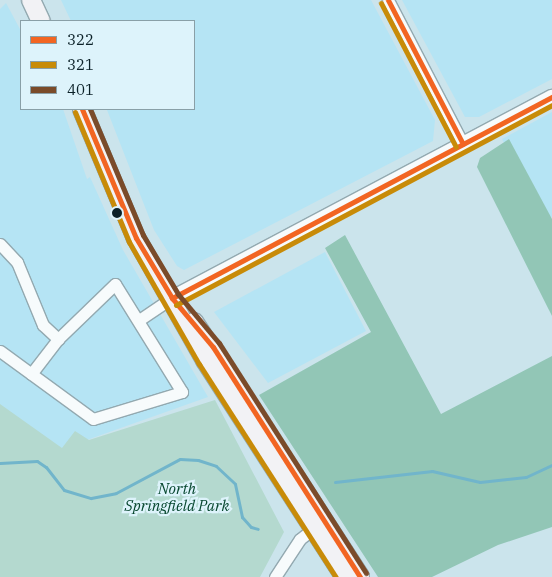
<!DOCTYPE html>
<style>
body{margin:0}
#map{position:relative;width:552px;height:577px;overflow:hidden;background:#cbe4ec;font-family:"IBM Plex Serif",serif}
div>[style]{position:absolute}
.built>*{inset:0;background:#b5e4f4}
.green>*{inset:0;background:#b4d9cf}
.forest>*{inset:0;background:#92c6b6}
.stream>*{height:3px;margin:-1.5px;padding:0 1.5px;transform-origin:1.5px;border-radius:1.5px;background:#71b5cb}
.roads{filter:drop-shadow(1px 0 #93a9b0) drop-shadow(-1px 0 #93a9b0) drop-shadow(0 1px #93a9b0) drop-shadow(0 -1px #93a9b0)}
.minor>*{height:11px;margin:-5.5px;padding:0 5.5px;transform-origin:5.5px;border-radius:5.5px;background:#f7fbfc}
.tertiary>*{height:14px;margin:-7px;padding:0 7px;transform-origin:7px;border-radius:7px;background:#f7fbfc}
.primary>*{height:18px;margin:-9px;padding:0 9px;transform-origin:9px;border-radius:9px;background:#f2f2f5}
.bus-1>*{height:5px;margin:-2.5px;padding:0 2.5px;transform-origin:2.5px;border-radius:2.5px;background:#f26522}
.bus-2>*{height:5px;margin:-2.5px;padding:0 2.5px;transform-origin:2.5px;border-radius:2.5px;background:#c88b08}
.bus-3>*{height:5px;margin:-2.5px;padding:0 2.5px;transform-origin:2.5px;border-radius:2.5px;background:#7a4b2a}
.dots>*{width:14px;height:14px;translate:-50% -50%;box-sizing:border-box;border:2px solid #ddf3fb;border-radius:50%}
span{translate:-50% -50%;white-space:nowrap;text-align:center;line-height:1.15;-webkit-text-stroke:4.5px #ddf3fb;paint-order:stroke}
.park-label{font-size:15px;color:#07472f;font-style:italic}
.legend{position:absolute;left:20px;top:20px;width:175px;height:90px;box-sizing:border-box;background:#ddf3fb;border:1px solid #899fa7;margin:0;padding:6px 9px;list-style:none;font-size:15px;color:#0b2128}
.legend li{display:flex;align-items:center;gap:10px;height:25px}
.legend b{width:25px;border:1px solid #899fa7}
</style>
<div id="map">
<div class="built">
<div style="clip-path:polygon(61px 0,371px 0,435px 120px,433px 141px,184px 270px,177px 266px,154px 230px,107px 110px,194px 109px,194px 21px,71px 21px)"></div>
<div style="clip-path:polygon(402px 0,552px 0,552px 79px,479px 117px,465px 117px)"></div>
<div style="clip-path:polygon(6px 3px,21px 31px,21px 109px,63px 109px,87px 179px,90px 177px,123px 250px,208px 397px,8px 468px,0 457px,0 9px)"></div>
<div style="clip-path:polygon(552px 112px,552px 218px,533px 196px,502px 139px)"></div>
<div style="clip-path:polygon(325px 252px,366px 331px,268px 383px,214px 312px)"></div>
</div>
<div class="green">
<div style="clip-path:polygon(215px 400px,284px 532px,260px 577px,0 577px,0 404px,62px 448px,75px 431px,89px 440px)"></div>
</div>
<div class="forest">
<div style="clip-path:polygon(509px 139px,552px 219px,552px 316px,477px 167px,480px 158px)"></div>
<div style="clip-path:polygon(345px 235px,441px 414px,552px 356px,552px 527px,498px 545px,432px 577px,378px 577px,259px 395px,371px 332px,325px 248px)"></div>
</div>
<div class="stream">
<div style="left:0;top:463px;width:37px;rotate:-3deg"></div>
<div style="left:37px;top:461px;width:11px;rotate:34deg"></div>
<div style="left:46px;top:467px;width:29px;rotate:52deg"></div>
<div style="left:64px;top:490px;width:28px;rotate:17deg"></div>
<div style="left:91px;top:498px;width:25px;rotate:-11deg"></div>
<div style="left:116px;top:493px;width:72px;rotate:-28deg"></div>
<div style="left:180px;top:459px;width:18px;rotate:3deg"></div>
<div style="left:198px;top:460px;width:19px;rotate:18deg"></div>
<div style="left:216px;top:466px;width:26px;rotate:43deg"></div>
<div style="left:235px;top:484px;width:34px;rotate:78deg"></div>
<div style="left:242px;top:517px;width:13px;rotate:48deg"></div>
<div style="left:251px;top:527px;width:7px;rotate:16deg"></div>
<div style="left:335px;top:482px;width:98px;rotate:-6.5deg"></div>
<div style="left:432px;top:471px;width:49px;rotate:12.9deg"></div>
<div style="left:480px;top:482px;width:46px;rotate:-6.2deg"></div>
<div style="left:526px;top:477px;width:29px;rotate:-25deg"></div>
</div>
<div class="roads">
<div class="minor">
<div style="left:388px;top:0;width:162px;rotate:62.5deg"></div>
<div style="left:0;top:244px;width:25px;rotate:47deg"></div>
<div style="left:17px;top:262px;width:68px;rotate:67.6deg"></div>
<div style="left:43px;top:325px;width:21px;rotate:43deg"></div>
<div style="left:139px;top:320px;width:40px;rotate:-34deg"></div>
<div style="left:0;top:351px;width:115px;rotate:36.2deg"></div>
<div style="left:93px;top:419px;width:93px;rotate:-16.9deg"></div>
<div style="left:182px;top:392px;width:127px;rotate:-121.8deg"></div>
<div style="left:115px;top:284px;width:79px;rotate:136deg"></div>
<div style="left:58px;top:339px;width:44px;rotate:127.6deg"></div>
<div style="left:275px;top:577px;width:45px;rotate:-56.7deg"></div>
<div style="left:300px;top:539px;width:23px;rotate:-38deg"></div>
</div>
<div class="tertiary">
<div style="left:172px;top:298px;width:430px;rotate:-27.9deg"></div>
</div>
<div class="primary">
<div style="left:31px;top:0;width:23px;rotate:65deg"></div>
<div style="left:82px;top:109px;width:140px;rotate:67.3deg"></div>
<div style="left:136px;top:238px;width:140px;rotate:60.5deg"></div>
<div style="left:205px;top:360px;width:258px;rotate:57.2deg"></div>
<div style="left:194px;top:322px;width:304px;rotate:56.9deg"></div>
</div>
</div>
<div class="bus-1">
<div style="left:388px;top:0;width:162px;rotate:62.5deg"></div>
<div style="left:82px;top:109px;width:140px;rotate:67.3deg"></div>
<div style="left:136px;top:238px;width:70px;rotate:59deg"></div>
<div style="left:172px;top:298px;width:64px;rotate:50.1deg"></div>
<div style="left:213px;top:347px;width:273px;rotate:57.4deg"></div>
<div style="left:172px;top:298px;width:430px;rotate:-27.9deg"></div>
</div>
<div class="bus-2">
<div style="left:381px;top:3px;width:162px;rotate:62.5deg"></div>
<div style="left:75px;top:112px;width:141px;rotate:67.4deg"></div>
<div style="left:129px;top:242px;width:141px;rotate:60.2deg"></div>
<div style="left:199px;top:364px;width:253px;rotate:57.3deg"></div>
<div style="left:176px;top:305px;width:426px;rotate:-28deg"></div>
</div>
<div class="bus-3">
<div style="left:90px;top:109px;width:137px;rotate:67.2deg"></div>
<div style="left:143px;top:235px;width:69px;rotate:59.3deg"></div>
<div style="left:178px;top:294px;width:64px;rotate:50.1deg"></div>
<div style="left:219px;top:343px;width:273px;rotate:57.4deg"></div>
</div>
<div class="dots">
<div style="left:117px;top:213px;background:#0b2128"></div>
</div>
<div class="park-label">
<span style="left:177px;top:497px">North<br>Springfield Park</span>
</div>
<ul class="legend">
<li><b style="height:6px;background:#f26522"></b>322</li>
<li><b style="height:6px;background:#c88b08"></b>321</li>
<li><b style="height:6px;background:#7a4b2a"></b>401</li>
</ul>
</div>
